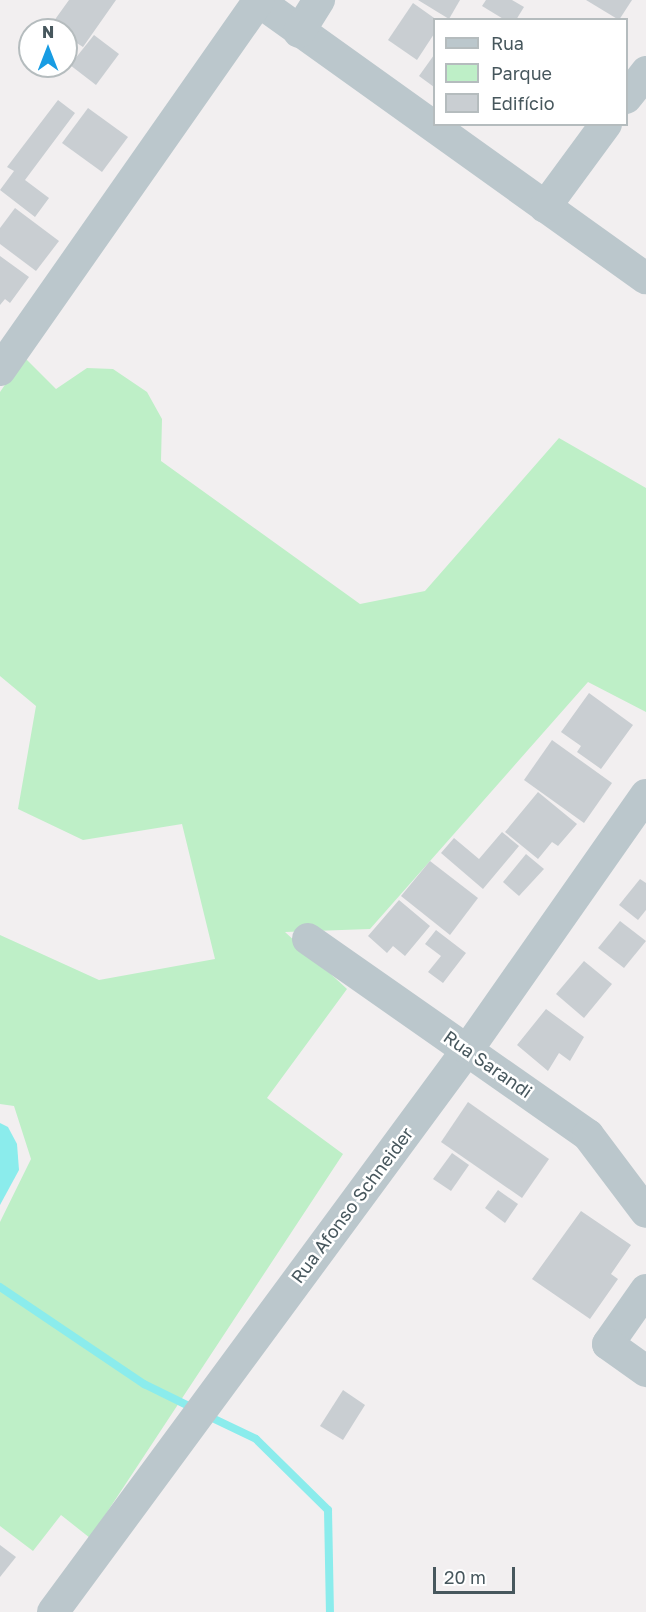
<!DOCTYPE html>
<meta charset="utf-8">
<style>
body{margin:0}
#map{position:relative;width:646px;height:1612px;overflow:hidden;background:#f2eff0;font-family:"Golos Text",sans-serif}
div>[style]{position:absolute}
.green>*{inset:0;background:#beefc7}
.water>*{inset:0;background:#8becec}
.stream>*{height:8px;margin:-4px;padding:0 4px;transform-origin:4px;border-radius:4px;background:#8becec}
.building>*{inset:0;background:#c9ced2}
.minor>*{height:32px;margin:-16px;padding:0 16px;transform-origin:16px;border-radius:16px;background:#bbc7cc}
span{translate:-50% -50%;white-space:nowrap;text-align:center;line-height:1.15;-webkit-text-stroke:5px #fff;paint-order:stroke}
.street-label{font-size:18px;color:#47575d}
.legend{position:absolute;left:433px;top:18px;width:195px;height:108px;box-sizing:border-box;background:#fff;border:2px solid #b5bcbe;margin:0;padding:8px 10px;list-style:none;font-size:18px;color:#47575d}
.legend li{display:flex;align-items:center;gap:12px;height:30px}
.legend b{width:30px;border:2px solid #b5bcbe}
.north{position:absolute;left:18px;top:18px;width:60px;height:60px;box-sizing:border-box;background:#fff;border:2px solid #b5bcbe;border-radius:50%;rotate:0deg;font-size:16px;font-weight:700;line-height:24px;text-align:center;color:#47575d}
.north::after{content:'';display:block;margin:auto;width:21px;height:27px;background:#189ce3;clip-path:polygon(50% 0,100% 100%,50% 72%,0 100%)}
.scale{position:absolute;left:433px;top:1567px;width:82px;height:27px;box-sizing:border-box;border:3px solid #47575d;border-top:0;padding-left:8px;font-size:18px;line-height:21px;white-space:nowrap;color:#47575d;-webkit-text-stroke:4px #fff;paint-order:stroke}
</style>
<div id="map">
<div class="green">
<div style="clip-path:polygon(24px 357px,56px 389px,87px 368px,113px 369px,147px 392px,162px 419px,161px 461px,360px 604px,425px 591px,559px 438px,646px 488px,646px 712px,588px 682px,370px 929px,285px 932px,347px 989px,267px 1098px,343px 1154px,90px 1538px,61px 1515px,33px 1551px,0 1526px,0 1222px,31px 1159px,14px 1106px,0 1104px,0 935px,99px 980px,215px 959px,182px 824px,83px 840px,18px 809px,36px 706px,0 676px,0 392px)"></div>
</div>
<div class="water">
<div style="clip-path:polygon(0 1123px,8px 1127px,17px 1144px,19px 1170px,0 1205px)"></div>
</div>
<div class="stream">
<div style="left:0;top:1287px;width:174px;rotate:34deg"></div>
<div style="left:144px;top:1384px;width:57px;rotate:26.1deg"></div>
<div style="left:206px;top:1415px;width:55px;rotate:25.6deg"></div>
<div style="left:256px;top:1439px;width:101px;rotate:44.6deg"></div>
<div style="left:328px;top:1510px;width:102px;rotate:88.9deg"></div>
</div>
<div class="building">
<div style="clip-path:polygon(69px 0,116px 0,83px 47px,66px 36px,66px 30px,51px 25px)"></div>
<div style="clip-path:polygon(418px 0,460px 0,449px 19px)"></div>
<div style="clip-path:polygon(486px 0,512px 0,524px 7px,516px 20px,505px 20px,482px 6px)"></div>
<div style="clip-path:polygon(586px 0,632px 0,619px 20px)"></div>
<div style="clip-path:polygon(413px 3px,437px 20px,434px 34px,417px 60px,388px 40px)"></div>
<div style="clip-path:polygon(94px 35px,119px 54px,96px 85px,70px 65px)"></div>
<div style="clip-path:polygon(434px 55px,434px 87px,419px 76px)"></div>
<div style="clip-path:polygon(58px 100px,75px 113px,25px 180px,49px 198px,35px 217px,0 190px,14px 171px,7px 167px)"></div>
<div style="clip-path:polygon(88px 108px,128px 137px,102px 172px,62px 143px)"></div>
<div style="clip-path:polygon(15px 208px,59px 241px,36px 271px,0 244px,0 228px)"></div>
<div style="clip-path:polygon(0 256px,29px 277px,10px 303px,5px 299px,0 305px)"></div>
<div style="clip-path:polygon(589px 693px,633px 725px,601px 769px,577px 752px,581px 746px,561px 732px)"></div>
<div style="clip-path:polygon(552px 740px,612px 783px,584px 823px,524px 780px)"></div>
<div style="clip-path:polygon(538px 792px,577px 824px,558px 846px,552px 842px,538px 859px,505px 832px)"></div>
<div style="clip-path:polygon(502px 832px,519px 846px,483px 889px,441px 853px,454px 838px,479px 859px)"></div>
<div style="clip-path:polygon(526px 854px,544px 869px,519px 896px,503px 882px)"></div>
<div style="clip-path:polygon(430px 861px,478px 898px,450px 935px,401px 896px)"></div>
<div style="clip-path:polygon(640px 879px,646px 883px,646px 910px,638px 920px,619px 905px)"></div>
<div style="clip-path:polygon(399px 900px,430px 926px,405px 956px,393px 946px,387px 953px,368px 936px)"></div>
<div style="clip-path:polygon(620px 921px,646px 941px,624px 968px,598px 948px)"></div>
<div style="clip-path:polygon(436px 930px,466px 953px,443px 983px,428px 972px,441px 956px,425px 944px)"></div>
<div style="clip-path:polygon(584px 961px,612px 984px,584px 1018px,556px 994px)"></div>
<div style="clip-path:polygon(546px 1009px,584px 1037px,570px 1061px,559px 1053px,548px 1071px,517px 1045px)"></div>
<div style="clip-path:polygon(468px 1102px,549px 1159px,522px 1198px,441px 1142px)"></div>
<div style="clip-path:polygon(452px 1153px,469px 1165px,451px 1191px,433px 1179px)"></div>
<div style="clip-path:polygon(498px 1190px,518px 1204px,505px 1223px,485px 1208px)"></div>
<div style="clip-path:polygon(581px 1211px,631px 1245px,611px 1274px,618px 1279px,590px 1319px,532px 1279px)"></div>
<div style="clip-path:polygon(343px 1390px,365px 1405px,343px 1440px,320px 1426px)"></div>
<div style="clip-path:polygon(0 1545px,16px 1557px,0 1577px)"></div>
</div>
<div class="minor">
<div style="left:257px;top:0;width:478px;rotate:35.6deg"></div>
<div style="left:299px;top:32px;width:38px;rotate:-58deg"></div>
<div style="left:626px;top:98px;width:33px;rotate:-52deg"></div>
<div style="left:545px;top:207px;width:103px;rotate:-53.7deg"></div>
<div style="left:0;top:370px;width:450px;rotate:-55deg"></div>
<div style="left:308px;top:939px;width:342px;rotate:35deg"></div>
<div style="left:588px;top:1135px;width:96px;rotate:53deg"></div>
<div style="left:646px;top:1290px;width:66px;rotate:125.1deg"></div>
<div style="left:608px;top:1344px;width:47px;rotate:35.4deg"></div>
<div style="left:53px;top:1612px;width:699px;rotate:-53.61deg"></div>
<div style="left:468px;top:1049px;width:310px;rotate:-55deg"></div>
</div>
<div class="street-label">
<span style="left:488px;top:1064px;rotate:35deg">Rua Sarandi</span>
<span style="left:352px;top:1205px;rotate:-53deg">Rua Afonso Schneider</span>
</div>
<ul class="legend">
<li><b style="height:8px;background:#bbc7cc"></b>Rua</li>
<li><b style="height:16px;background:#beefc7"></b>Parque</li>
<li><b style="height:16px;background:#c9ced2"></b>Edifício</li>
</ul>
<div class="north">N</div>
<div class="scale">20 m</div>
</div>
